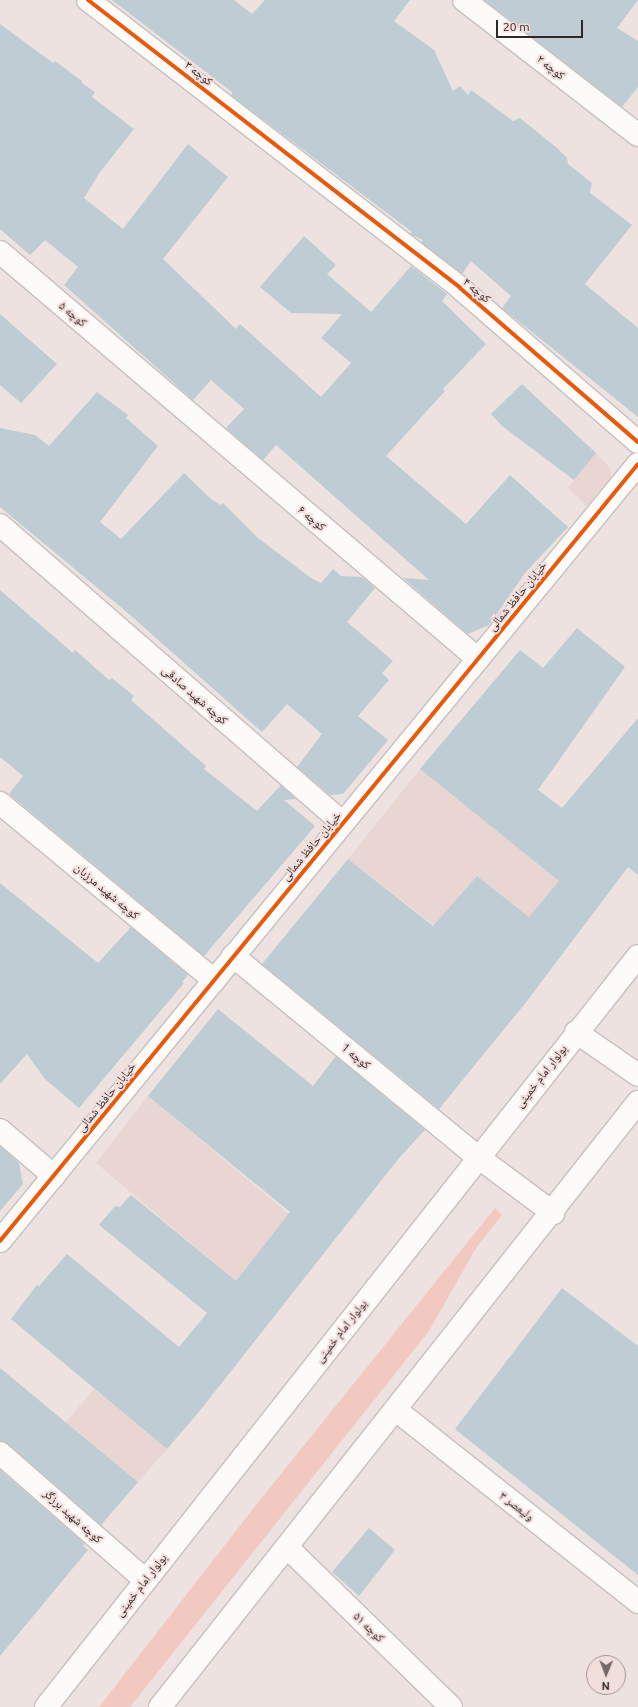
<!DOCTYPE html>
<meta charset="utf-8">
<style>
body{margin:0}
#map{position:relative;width:638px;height:1707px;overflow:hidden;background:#ede2e0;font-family:Ubuntu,"Noto Naskh Arabic",sans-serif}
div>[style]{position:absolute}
.built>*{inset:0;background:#e9d5d1}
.green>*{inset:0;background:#f2c9c1}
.building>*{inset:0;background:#beccd3}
.roads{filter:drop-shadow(1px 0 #c8c0be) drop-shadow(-1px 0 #c8c0be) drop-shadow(0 1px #c8c0be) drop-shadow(0 -1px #c8c0be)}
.minor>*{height:22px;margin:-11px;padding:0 11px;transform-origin:11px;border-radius:11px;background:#fcfbfa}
.secondary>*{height:22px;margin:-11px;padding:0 11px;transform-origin:11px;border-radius:11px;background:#fcfbfa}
.cycleway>*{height:4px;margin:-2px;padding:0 2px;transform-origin:2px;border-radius:2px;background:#e8590c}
span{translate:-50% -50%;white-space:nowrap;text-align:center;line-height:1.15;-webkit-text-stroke:4px #f2dedb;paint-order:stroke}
.street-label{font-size:12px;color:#302827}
.north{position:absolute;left:586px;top:1655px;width:40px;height:40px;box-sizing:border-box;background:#f2dedb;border:1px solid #a49593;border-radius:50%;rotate:181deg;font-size:11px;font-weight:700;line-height:16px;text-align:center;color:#302827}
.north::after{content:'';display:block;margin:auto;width:14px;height:18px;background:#726968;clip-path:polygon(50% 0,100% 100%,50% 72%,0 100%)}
.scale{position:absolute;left:496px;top:20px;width:87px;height:18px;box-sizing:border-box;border:2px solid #302827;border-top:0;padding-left:5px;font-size:12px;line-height:14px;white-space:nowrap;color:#302827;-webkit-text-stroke:3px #f2dedb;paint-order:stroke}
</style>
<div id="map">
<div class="built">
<div style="clip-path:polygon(596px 453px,611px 469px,611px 477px,587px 506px,568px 488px)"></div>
<div style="clip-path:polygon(420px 769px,559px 881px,529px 917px,477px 876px,434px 925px,348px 859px)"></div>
<div style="clip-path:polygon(148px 1096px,289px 1214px,236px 1281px,96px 1163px)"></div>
<div style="clip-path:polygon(94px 1389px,167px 1449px,138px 1482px,66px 1422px)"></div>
</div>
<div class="green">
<div style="clip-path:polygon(495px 1208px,502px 1215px,476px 1248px,429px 1331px,130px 1707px,99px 1707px,256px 1505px)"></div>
</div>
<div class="building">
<div style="clip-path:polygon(112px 0,234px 0,252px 14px,265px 0,410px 0,394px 21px,434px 50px,453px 91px,460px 86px,468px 95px,471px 90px,513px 121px,520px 118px,557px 148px,567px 158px,568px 164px,592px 183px,590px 193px,632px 225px,585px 284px,638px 328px,638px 417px,502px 308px,511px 296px,471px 261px,462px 274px,421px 242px,423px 240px,410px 234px,412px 232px,244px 105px,232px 96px,232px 92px)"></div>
<div style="clip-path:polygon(484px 0,638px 0,617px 28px,638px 41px,638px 87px,622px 107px)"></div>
<div style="clip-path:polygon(0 24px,53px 63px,55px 61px,82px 81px,82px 83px,95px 92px,92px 97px,134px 129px,100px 172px,84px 198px,123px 229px,188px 144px,228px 177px,163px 259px,236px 329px,240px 324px,321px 397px,351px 363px,321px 338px,342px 314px,291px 313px,260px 287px,304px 236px,336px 265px,327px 274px,371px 312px,411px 266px,447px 294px,442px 301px,486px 344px,443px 389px,445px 391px,386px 456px,466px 524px,510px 475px,568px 527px,525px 573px,489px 625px,468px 634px,403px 578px,429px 580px,276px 445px,263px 460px,226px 428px,244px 409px,211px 380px,193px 400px,64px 285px,78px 267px,45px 240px,30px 255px,0 229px)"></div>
<div style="clip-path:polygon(0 314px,57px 364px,21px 403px,0 385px)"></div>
<div style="clip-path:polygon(522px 384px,596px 453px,574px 480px,502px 426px,491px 414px)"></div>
<div style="clip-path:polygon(97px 392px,128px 415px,126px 418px,158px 446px,100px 522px,121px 539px,184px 473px,212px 500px,221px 505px,223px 503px,258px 538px,311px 578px,321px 583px,333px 569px,341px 576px,362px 577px,375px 588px,347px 622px,393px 661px,382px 673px,389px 680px,358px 716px,388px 740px,343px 794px,330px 795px,297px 767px,322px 734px,287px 704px,262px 732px,129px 614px,0 507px,0 428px,35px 435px,49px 446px)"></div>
<div style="clip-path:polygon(0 590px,73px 653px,75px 650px,109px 680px,112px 678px,134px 696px,131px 700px,206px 766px,204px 769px,257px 811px,281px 785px,296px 799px,284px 800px,315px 826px,204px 956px,9px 794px,23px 776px,0 757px)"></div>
<div style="clip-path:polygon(577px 628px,625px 667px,538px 790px,562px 808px,638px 718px,638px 875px,628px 867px,527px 1001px,439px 1109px,262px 964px,348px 859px,433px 926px,477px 876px,529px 917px,559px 881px,420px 769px,520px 650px,543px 668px)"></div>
<div style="clip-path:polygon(0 883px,98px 963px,131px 927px,188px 975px,182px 982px,184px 983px,79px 1108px,45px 1079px,27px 1054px,0 1084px)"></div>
<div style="clip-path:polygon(218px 1009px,313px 1086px,336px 1056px,425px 1130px,399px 1158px,198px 1413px,167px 1449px,11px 1319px,37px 1285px,39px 1286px,67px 1254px,179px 1347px,207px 1313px,99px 1225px,115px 1206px,120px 1207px,131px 1195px,236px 1281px,290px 1212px,148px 1096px)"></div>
<div style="clip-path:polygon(0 1146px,19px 1163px,23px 1184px,0 1211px)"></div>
<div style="clip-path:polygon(562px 1288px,638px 1346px,638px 1575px,455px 1429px)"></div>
<div style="clip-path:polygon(0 1368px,138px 1482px,101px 1525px,8px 1444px,0 1441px)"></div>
<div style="clip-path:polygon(0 1470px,85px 1544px,83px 1546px,88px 1550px,0 1656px)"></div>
<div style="clip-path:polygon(369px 1528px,395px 1550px,359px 1596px,332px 1572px)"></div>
</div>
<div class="roads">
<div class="minor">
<div style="left:88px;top:0;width:470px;rotate:37.7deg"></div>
<div style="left:460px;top:288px;width:235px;rotate:40.9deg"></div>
<div style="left:464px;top:0;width:220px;rotate:37.8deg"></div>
<div style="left:0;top:252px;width:628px;rotate:40.41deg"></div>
<div style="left:0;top:525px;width:454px;rotate:41deg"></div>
<div style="left:0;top:803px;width:278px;rotate:39.6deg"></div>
<div style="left:233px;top:956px;width:317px;rotate:39.4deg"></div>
<div style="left:0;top:1130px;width:71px;rotate:40.4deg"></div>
<div style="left:0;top:1241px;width:1005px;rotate:-50.61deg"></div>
<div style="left:396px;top:1410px;width:309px;rotate:38.4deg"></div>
<div style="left:0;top:1453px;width:193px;rotate:41.2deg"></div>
<div style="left:287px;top:1547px;width:229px;rotate:44.3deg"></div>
</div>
<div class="secondary">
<div style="left:576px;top:1032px;width:75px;rotate:34.7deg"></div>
<div style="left:478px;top:1157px;width:94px;rotate:36.7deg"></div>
<div style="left:46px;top:1707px;width:956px;rotate:-51.75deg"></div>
<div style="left:160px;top:1707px;width:771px;rotate:-51.69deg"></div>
</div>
</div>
<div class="cycleway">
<div style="left:88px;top:0;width:470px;rotate:37.7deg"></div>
<div style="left:460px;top:288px;width:235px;rotate:40.9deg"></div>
<div style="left:0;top:1241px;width:1005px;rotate:-50.61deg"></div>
</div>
<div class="street-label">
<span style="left:551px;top:67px;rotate:38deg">کوچه ۲</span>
<span style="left:199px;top:73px;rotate:38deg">کوچه ۳</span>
<span style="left:477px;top:290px;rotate:40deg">کوچه ۴</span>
<span style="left:73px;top:314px;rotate:40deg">کوچه ۵</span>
<span style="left:312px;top:518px;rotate:40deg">کوچه ۶</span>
<span style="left:517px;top:596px;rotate:-51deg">خیابان حافظ شمالی</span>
<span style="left:195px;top:695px;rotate:41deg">کوچه شهید صادقی</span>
<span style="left:311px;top:846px;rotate:-50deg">خیابان حافظ شمالی</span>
<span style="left:107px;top:891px;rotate:40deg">کوچه شهید مرزبان</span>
<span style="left:356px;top:1056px;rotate:39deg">کوچه 1</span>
<span style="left:541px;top:1076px;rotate:-52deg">بولوار امام خمینی</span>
<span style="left:106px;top:1097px;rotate:-51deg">خیابان حافظ شمالی</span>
<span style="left:341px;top:1331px;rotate:-52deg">بولوار امام خمینی</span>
<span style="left:517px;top:1506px;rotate:38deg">ولیعصر ۳</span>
<span style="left:73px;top:1516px;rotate:42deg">کوچه شهید برزگر</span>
<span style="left:141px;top:1585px;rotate:-52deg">بولوار امام خمینی</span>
<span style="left:369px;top:1627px;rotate:44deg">کوچه ۵۱</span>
</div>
<div class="north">N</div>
<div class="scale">20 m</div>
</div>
